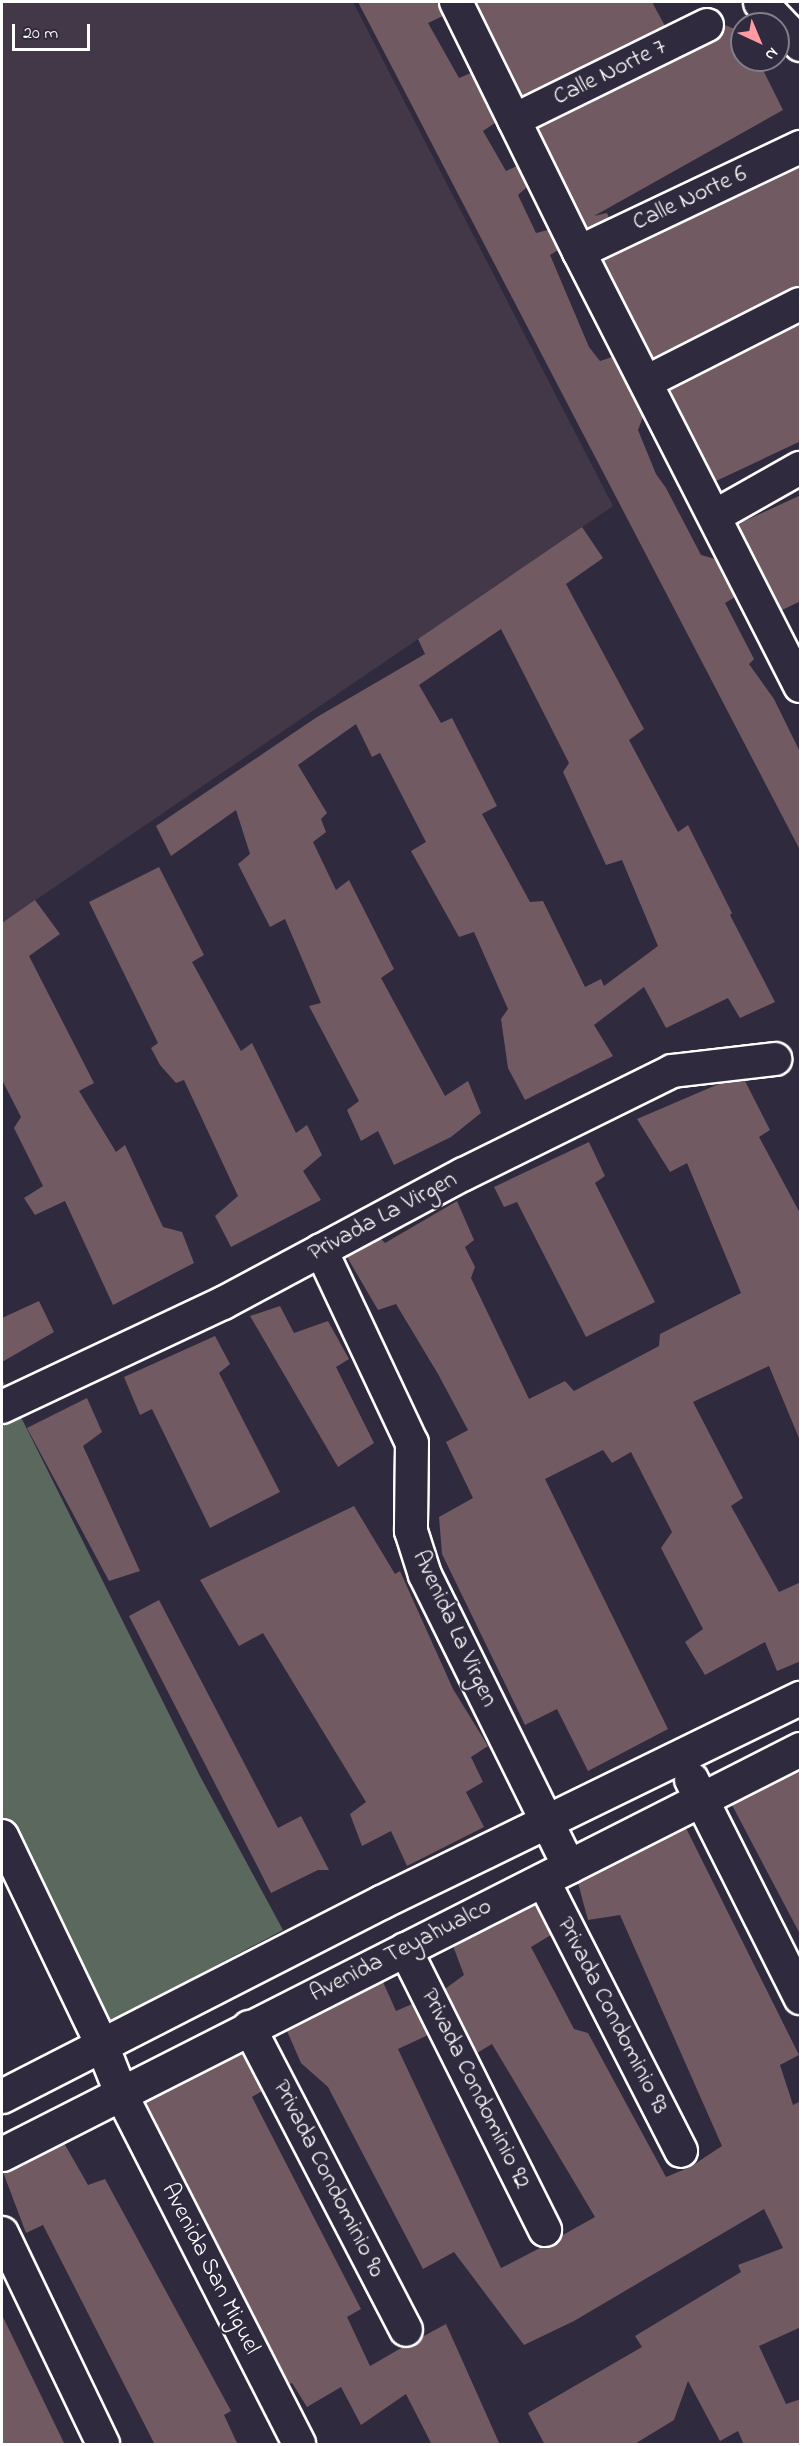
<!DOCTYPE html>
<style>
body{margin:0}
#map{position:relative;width:802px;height:2446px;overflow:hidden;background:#2f2a3d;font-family:"Indie Flower",sans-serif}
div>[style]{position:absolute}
.built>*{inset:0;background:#433848}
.green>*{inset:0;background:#5b685d}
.building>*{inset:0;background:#725a63}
.roads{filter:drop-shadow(2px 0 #fff) drop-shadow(-2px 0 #fff) drop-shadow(0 2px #fff) drop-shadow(0 -2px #fff)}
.street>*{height:32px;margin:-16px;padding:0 16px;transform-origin:16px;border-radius:16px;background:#2f2a3d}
.secondary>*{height:33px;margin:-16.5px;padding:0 16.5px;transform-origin:16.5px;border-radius:16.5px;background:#2f2a3d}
span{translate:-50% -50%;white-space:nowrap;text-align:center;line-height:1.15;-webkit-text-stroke:4.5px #2f2a3d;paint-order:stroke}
.street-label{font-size:24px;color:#fff}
.frame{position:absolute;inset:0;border:3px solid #fff;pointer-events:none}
.north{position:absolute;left:730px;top:12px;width:60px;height:60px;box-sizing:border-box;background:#2f2a3d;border:2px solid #827f8b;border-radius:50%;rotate:136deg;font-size:16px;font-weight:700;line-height:24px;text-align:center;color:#fff}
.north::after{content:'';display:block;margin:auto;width:21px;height:27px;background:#ff9aa2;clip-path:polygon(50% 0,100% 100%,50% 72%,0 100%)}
.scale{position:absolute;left:12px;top:24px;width:78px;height:27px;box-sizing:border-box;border:3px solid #fff;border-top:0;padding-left:8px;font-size:18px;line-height:21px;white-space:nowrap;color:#fff;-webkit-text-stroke:4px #2f2a3d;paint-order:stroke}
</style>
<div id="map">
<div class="built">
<div style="clip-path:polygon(2px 2px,353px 2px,613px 506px,2px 923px)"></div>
</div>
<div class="green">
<div style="clip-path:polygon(2px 1379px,200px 1776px,283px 1930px,108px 2023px,2px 1826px)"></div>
</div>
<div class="building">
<div style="clip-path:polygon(358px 2px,438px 2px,443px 16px,428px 23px,459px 78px,471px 73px,495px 123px,483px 131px,506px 171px,517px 166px,527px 187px,518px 195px,536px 233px,548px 230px,558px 250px,550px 255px,589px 347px,600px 361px,612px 357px,643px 417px,638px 430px,656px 474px,666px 488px,701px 555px,715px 559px,735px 597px,725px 603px,754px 659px,749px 664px,774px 699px,801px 754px,801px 852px)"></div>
<div style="clip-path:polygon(476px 2px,652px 2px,665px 26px,522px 96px)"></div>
<div style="clip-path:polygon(725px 25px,742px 32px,742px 60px,758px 60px,783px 110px,594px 216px,607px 213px,609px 218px,587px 228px,538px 128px,715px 41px,722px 34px)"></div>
<div style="clip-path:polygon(801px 167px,801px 286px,792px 288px,653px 358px,603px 260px)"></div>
<div style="clip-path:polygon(801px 324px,801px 441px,716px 481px,670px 390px)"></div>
<div style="clip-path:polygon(801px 495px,801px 601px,782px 610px,738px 524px)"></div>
<div style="clip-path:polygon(evenodd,582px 527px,603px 558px,566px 584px,644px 729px,629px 740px,678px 832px,688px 825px,732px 913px,730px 915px,775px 1002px,740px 1018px,728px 998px,666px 1028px,644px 987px,594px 1025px,613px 1056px,525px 1100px,508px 1068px,501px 1019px,508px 1009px,474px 932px,459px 937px,411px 851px,426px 842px,380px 753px,372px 757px,356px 724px,298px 765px,327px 813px,321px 819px,326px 832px,313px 842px,336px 890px,349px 880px,394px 969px,381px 978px,445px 1096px,468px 1081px,481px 1113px,451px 1137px,394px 1165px,378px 1131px,361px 1141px,347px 1110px,359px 1101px,309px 1006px,321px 1003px,285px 919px,270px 927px,238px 864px,250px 854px,236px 810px,171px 856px,156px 826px,317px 717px,425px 654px,418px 639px,582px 527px,501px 629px,569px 763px,563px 772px,606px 865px,622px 860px,658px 946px,604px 986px,601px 979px,585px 987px,543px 901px,530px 902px,482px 814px,497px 806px,452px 718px,441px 723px,419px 685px,501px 629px)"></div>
<div style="clip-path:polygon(159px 867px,204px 955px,192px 962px,241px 1051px,252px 1043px,296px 1133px,307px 1125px,322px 1155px,303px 1171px,321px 1200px,231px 1247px,215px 1216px,238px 1196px,184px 1080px,176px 1083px,160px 1065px,151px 1048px,158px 1043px,89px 902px)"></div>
<div style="clip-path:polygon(35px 900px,60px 934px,29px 956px,94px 1083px,79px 1091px,116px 1152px,125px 1145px,163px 1227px,182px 1232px,194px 1263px,113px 1305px,65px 1201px,35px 1215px,24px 1198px,43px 1186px,14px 1128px,21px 1117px,2px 1080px,2px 923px)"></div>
<div style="clip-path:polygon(745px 1081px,770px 1130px,759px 1137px,801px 1215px,801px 1443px,769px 1366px,693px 1402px,743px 1498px,731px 1506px,779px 1592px,801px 1582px,801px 1661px,777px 1671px,765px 1642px,705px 1675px,685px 1642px,703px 1629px,661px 1548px,672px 1532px,631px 1452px,612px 1463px,603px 1450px,545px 1479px,668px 1729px,588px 1771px,557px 1709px,525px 1725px,442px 1554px,439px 1517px,473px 1498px,446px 1442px,468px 1430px,438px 1374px,396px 1304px,378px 1310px,347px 1257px,381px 1239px,385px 1243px,457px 1201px,474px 1240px,465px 1247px,475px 1267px,471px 1278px,529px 1399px,565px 1381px,574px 1391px,659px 1346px,660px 1334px,741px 1293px,687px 1163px,670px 1172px,637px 1119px,721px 1083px)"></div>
<div style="clip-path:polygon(589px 1142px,605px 1176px,595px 1183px,655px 1302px,586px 1337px,517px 1202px,504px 1207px,494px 1187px)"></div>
<div style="clip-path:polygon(39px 1301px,54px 1332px,2px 1362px,2px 1318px)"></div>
<div style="clip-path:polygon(280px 1306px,294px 1333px,328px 1321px,349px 1359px,336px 1367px,374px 1443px,338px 1467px,250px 1316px)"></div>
<div style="clip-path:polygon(215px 1336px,230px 1364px,219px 1373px,280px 1492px,210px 1528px,152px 1409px,140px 1415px,124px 1377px)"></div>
<div style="clip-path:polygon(87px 1398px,102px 1432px,83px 1446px,140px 1571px,109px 1581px,27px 1428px)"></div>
<div style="clip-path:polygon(354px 1506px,395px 1574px,400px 1571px,453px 1689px,488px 1746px,471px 1757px,483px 1782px,466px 1792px,484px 1827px,407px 1866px,391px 1831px,362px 1846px,350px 1814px,366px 1802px,263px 1633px,239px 1646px,200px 1580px)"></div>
<div style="clip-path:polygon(159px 1600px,278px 1828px,301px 1816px,329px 1870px,318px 1870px,271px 1893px,129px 1616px)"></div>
<div style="clip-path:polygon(801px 1770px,801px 1936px,732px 1805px)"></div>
<div style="clip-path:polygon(686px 1828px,799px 2055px,780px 2065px,793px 2105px,801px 2101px,801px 2327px,759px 2346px,786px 2404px,801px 2399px,801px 2445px,744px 2445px,738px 2431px,720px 2441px,688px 2381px,674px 2420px,633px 2445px,545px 2445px,528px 2413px,642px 2347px,635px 2336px,741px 2272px,738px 2265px,783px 2248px,764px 2209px,574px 2321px,524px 2345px,454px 2252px,423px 2269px,328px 2087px,301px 2063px,287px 2031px,383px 1982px,396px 2011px,412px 2004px,428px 2035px,398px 2049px,501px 2268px,542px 2247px,554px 2246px,561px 2236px,595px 2217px,492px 2044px,477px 2053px,445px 1989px,464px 1975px,453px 1946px,535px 1904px,551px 1935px,531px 1947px,574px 2029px,588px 2033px,666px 2177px,690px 2167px,722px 2146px,620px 1915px,588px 1920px,578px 1883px)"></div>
<div style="clip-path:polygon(242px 2053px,262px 2091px,252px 2097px,361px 2309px,347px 2317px,370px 2366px,403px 2347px,415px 2346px,422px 2337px,446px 2324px,500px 2445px,432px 2445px,406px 2394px,361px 2425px,341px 2387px,307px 2407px,292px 2383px,289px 2384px,146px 2102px)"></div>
<div style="clip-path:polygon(64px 2143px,88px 2185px,105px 2179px,231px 2411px,224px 2415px,238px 2445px,155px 2445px,43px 2225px,26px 2233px,3px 2172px)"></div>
<div style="clip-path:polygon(2px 2315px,65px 2445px,2px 2445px)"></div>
</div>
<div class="roads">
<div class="street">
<div style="left:456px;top:2px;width:279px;rotate:63.8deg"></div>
<div style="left:579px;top:252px;width:487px;rotate:63deg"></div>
<div style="left:514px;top:120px;width:215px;rotate:-26.2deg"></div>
<div style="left:579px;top:252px;width:245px;rotate:-25.4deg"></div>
<div style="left:648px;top:381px;width:170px;rotate:-26.9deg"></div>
<div style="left:715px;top:516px;width:98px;rotate:-29.5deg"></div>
<div style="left:321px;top:1250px;width:213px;rotate:64.8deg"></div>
<div style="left:412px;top:1443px;width:88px;rotate:90.7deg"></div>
<div style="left:411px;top:1531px;width:46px;rotate:72.3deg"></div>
<div style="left:425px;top:1575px;width:326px;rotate:63.7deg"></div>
<div style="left:2px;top:1407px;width:244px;rotate:-25.2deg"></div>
<div style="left:223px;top:1303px;width:273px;rotate:-28.2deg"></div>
<div style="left:464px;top:1174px;width:232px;rotate:-26.3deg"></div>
<div style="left:672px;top:1071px;width:104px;rotate:-6.6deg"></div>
<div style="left:2px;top:1836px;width:232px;rotate:64.4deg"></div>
<div style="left:102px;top:2045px;width:57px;rotate:68.4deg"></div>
<div style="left:123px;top:2098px;width:388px;rotate:63deg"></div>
<div style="left:543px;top:1880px;width:304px;rotate:63deg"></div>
<div style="left:405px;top:1949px;width:314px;rotate:63.5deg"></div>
<div style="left:249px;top:2027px;width:341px;rotate:62.6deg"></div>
<div style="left:2px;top:2233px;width:234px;rotate:64.4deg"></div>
</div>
<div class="secondary">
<div style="left:760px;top:2px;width:58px;rotate:46.4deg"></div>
<div style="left:691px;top:1779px;width:244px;rotate:63.4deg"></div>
<div style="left:2px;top:2096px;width:426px;rotate:-27.1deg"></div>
<div style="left:381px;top:1902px;width:466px;rotate:-26deg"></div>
<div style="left:2px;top:2154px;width:895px;rotate:-26.91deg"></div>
</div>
</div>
<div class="street-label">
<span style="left:610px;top:73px;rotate:-26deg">Calle Norte 7</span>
<span style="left:690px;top:199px;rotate:-25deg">Calle Norte 6</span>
<span style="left:383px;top:1217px;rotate:-28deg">Privada La Virgen</span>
<span style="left:454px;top:1629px;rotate:65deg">Avenida La Virgen</span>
<span style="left:401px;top:1951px;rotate:-27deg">Avenida Teyahualco</span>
<span style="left:612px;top:2016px;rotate:63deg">Privada Condominio 93</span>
<span style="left:475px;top:2089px;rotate:64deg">Privada Condominio 92</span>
<span style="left:328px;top:2179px;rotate:63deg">Privada Condominio 90</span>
<span style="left:210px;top:2269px;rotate:63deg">Avenida San Miguel</span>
</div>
<div class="frame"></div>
<div class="north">N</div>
<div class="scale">20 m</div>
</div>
